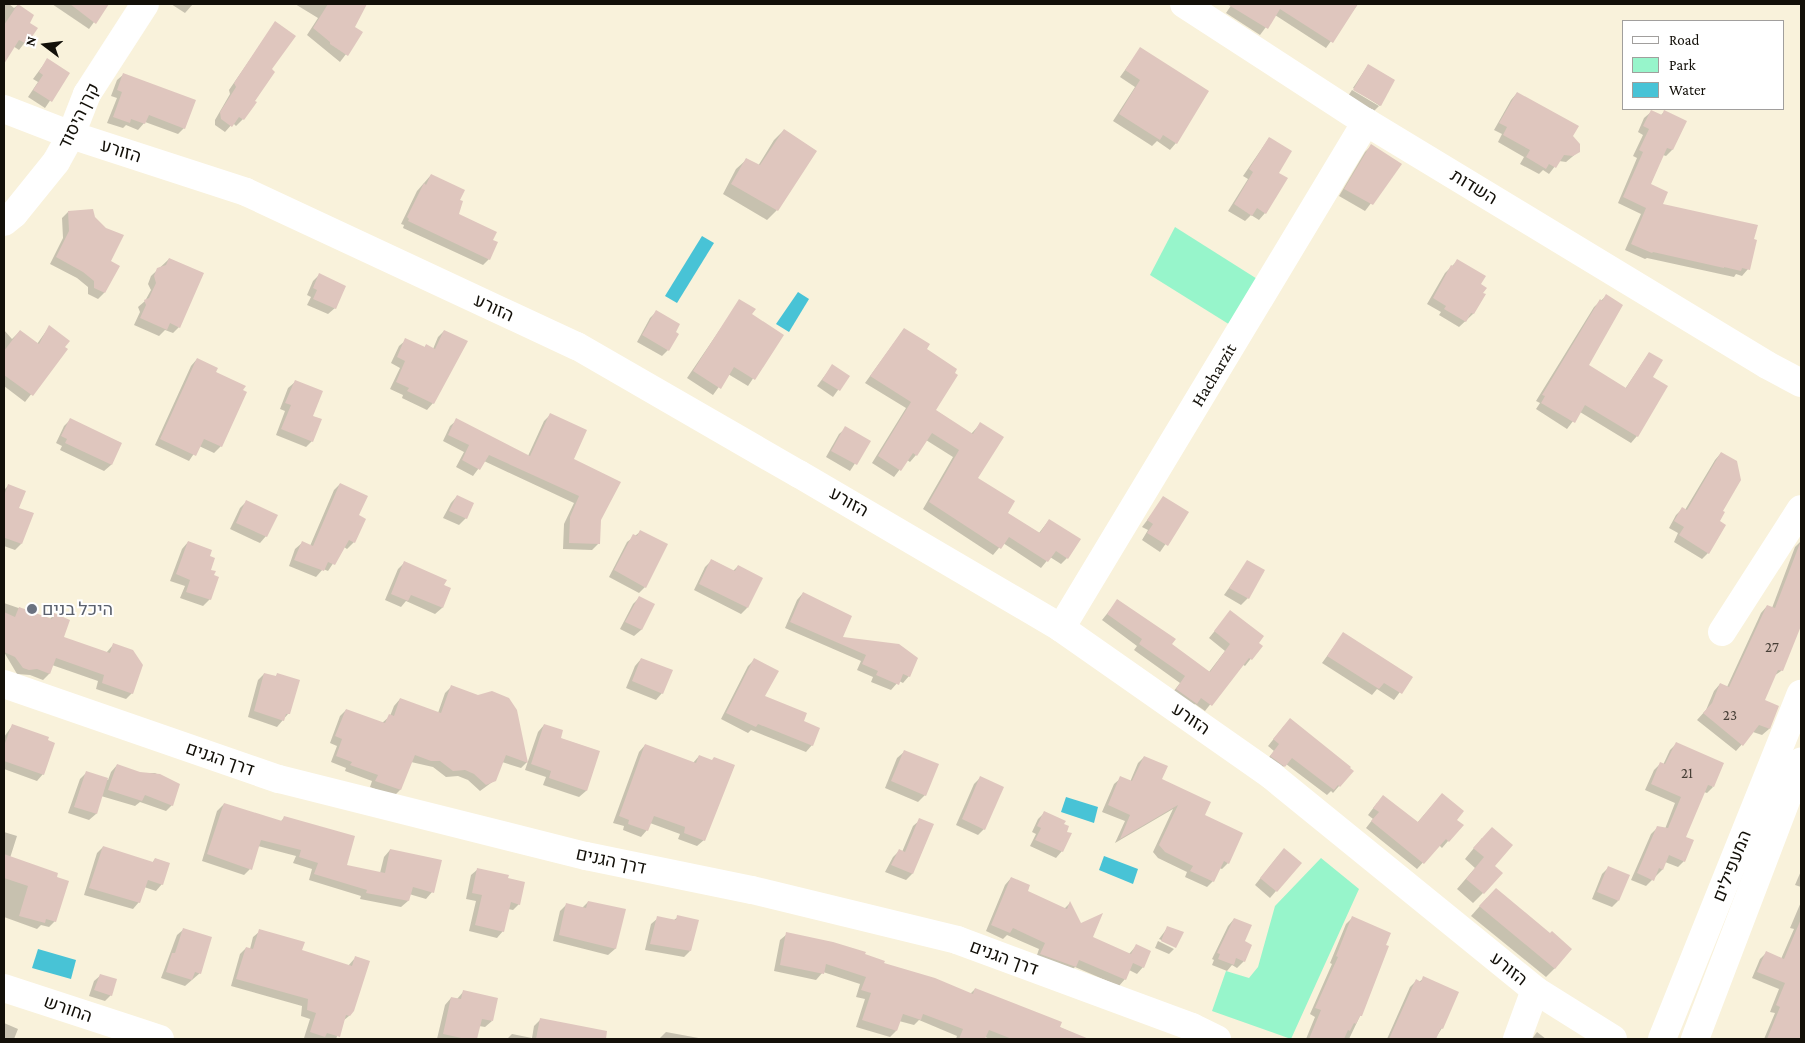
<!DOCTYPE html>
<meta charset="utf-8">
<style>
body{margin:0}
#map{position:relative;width:1805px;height:1043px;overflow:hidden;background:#f9f2db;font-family:"Crimson Pro",Heebo,serif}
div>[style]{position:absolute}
.green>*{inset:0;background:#97f5cb}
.water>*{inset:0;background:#48c3d6}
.shadow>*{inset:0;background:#0003}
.building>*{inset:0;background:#dfc6be}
.minor>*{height:28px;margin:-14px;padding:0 14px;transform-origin:14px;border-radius:14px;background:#fff}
.dots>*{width:14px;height:14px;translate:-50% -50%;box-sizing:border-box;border:2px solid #fff;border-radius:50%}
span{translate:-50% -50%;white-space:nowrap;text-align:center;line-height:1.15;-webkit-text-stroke:4px #fff;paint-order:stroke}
.number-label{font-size:15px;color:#463e36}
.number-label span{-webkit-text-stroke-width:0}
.street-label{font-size:18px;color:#131009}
.worship-label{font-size:18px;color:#5b616d}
.left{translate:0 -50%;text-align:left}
.frame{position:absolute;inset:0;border:5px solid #131009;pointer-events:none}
.legend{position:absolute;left:1622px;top:20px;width:162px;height:90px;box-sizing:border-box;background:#fff;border:1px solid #a19f9d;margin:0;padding:6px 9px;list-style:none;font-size:15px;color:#131009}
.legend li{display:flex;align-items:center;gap:10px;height:25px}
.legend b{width:25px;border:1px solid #a19f9d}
.north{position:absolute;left:20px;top:20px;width:50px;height:50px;-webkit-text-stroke:4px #fff;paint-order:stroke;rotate:285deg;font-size:14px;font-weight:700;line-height:20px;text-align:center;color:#131009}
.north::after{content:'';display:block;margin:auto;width:18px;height:22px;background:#131009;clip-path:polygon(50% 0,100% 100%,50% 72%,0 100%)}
</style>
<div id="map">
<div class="green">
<div style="clip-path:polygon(1175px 227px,1262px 282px,1235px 328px,1150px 275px)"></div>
<div style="clip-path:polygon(1321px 858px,1359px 889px,1291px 1039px,1212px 1011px,1226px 971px,1249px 978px,1258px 967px,1275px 906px)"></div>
</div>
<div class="water">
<div style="clip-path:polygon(702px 236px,714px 243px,677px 303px,665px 296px)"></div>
<div style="clip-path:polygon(798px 292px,809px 299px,789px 332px,776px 324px)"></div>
<div style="clip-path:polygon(1066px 797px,1098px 807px,1094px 823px,1061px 812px)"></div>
<div style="clip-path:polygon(1104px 856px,1138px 869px,1133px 884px,1099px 870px)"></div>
<div style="clip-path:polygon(38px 949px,76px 960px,71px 979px,32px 968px)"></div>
</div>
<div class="shadow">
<div style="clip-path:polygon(4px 4px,9px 4px,14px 8px,18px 5px,28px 23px,36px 28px,19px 50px,13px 46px,6px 54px,4px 53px)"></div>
<div style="clip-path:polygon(52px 4px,107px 4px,89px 29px)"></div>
<div style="clip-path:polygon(171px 4px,193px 4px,185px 13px)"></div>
<div style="clip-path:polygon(295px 4px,366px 4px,353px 27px,362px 33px,340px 62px,307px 35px,318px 18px)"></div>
<div style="clip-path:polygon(1232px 4px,1358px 4px,1326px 48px,1275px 15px,1260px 35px,1226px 13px)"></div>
<div style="clip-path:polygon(275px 23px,270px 69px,273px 72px,243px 119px,236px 126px,233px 123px,225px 132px,215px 125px,215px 120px,230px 94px,229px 90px)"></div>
<div style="clip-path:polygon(1140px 49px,1176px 143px,1170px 150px,1157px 141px,1152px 146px,1113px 121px,1135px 87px,1120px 77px)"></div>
<div style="clip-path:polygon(47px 60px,68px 74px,45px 108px,28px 97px,38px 82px,33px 79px)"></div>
<div style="clip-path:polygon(1368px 65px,1394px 80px,1380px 106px,1353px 88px)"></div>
<div style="clip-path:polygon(124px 74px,184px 128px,178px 134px,145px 122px,138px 130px,126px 125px,123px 128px,107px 123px,117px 98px,111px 96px,117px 80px)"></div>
<div style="clip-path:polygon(1352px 90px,1379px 106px,1373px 112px,1348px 96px)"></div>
<div style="clip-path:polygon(1517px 93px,1572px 136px,1578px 152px,1566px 162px,1559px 161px,1549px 174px,1543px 170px,1539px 174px,1520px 164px,1524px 157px,1498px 142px,1502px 134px,1494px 130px,1511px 100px)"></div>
<div style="clip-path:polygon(1651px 112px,1660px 116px,1664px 112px,1685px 122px,1672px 150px,1666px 156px,1663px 155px,1650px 185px,1661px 205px,1748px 269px,1742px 276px,1736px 274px,1734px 277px,1647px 258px,1645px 259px,1625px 250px,1641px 214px,1618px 203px,1637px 158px,1633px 156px,1643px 135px,1638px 132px,1644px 118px)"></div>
<div style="clip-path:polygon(784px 130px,816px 151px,777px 210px,767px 220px,723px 194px,736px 169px,746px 160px,758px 166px,774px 140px)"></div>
<div style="clip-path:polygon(1269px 138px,1277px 173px,1265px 213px,1259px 220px,1251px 215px,1245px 221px,1228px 211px,1248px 179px,1243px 176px)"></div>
<div style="clip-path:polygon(1371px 146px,1401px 164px,1365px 211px,1339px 196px,1365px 152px)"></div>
<div style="clip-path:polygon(431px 175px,458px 200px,457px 215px,492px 241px,489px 259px,483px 265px,403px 228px,404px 225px,401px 224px,417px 191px)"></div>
<div style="clip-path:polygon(68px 212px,109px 261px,104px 293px,98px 299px,88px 294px,88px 287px,77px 278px,50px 264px,63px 238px,62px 218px)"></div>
<div style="clip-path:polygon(169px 259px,179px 327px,173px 333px,165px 330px,159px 336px,134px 325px,140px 312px,138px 307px,145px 301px,151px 290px,148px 284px,151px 276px)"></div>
<div style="clip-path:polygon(1458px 260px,1479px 285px,1481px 293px,1484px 295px,1473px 314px,1459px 327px,1439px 315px,1441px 312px,1427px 304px,1445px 273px)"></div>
<div style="clip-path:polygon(319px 275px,335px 308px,328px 314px,307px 305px,311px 297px,307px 295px,313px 281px)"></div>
<div style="clip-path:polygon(1606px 296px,1587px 365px,1625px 389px,1649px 353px,1651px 378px,1666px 387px,1637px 436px,1631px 443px,1580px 412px,1567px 429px,1536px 409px,1540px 403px,1536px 401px,1594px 307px)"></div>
<div style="clip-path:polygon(740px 300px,751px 315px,782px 335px,748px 386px,728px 374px,713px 395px,687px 378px)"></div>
<div style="clip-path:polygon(657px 311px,668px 350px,662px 356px,637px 342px,650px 318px)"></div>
<div style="clip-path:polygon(49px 327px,66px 350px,25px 402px,4px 386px,4px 330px,12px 339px,20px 331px,37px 344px)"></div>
<div style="clip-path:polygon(904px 329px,925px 350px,935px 410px,971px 434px,980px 424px,976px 478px,1006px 513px,1039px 533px,1049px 520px,1067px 558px,1061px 564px,1050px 557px,1041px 568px,1003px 543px,993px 555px,923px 509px,953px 457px,926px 440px,916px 455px,910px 462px,907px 460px,894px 477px,872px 463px,906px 408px,865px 383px)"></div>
<div style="clip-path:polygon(444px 331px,433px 403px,427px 410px,402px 398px,403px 395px,390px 389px,400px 368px,391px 363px,399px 346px,406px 340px,424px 348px,426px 345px,433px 349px,438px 337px)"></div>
<div style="clip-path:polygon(197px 359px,245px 393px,221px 446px,214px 453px,199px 446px,189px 461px,155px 445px,191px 366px)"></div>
<div style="clip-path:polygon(832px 366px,848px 376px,833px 397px,817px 386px)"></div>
<div style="clip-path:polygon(295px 382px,312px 417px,312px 441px,306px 447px,276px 435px,285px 411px,280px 409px,288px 388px)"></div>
<div style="clip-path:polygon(551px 414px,600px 520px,599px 543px,592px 550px,563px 549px,564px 524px,574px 503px,484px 461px,473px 476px,456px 467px,464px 452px,443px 441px,450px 426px,457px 420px,528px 456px,544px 421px)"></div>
<div style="clip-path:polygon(70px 420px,121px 443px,111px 465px,104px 471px,60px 450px,62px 446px,56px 443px,64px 426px)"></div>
<div style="clip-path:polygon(846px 428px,869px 442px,850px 471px,826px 457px,839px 434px)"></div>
<div style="clip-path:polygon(1721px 453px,1721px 511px,1708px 553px,1702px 559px,1674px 542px,1678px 533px,1669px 528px,1676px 515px,1682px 509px,1685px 510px,1715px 460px)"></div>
<div style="clip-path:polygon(340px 484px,357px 516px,354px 542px,347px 549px,344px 547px,328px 571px,323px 569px,316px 577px,289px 566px,295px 549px,302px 543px,310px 546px,334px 490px)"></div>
<div style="clip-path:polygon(8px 486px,21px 544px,15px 550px,4px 546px,4px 490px)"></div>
<div style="clip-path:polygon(457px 496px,473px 504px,466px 518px,459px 525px,443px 518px,451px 503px)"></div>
<div style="clip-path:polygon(1164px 498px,1187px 513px,1160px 552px,1142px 540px,1148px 530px,1142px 527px)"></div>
<div style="clip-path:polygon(246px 502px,266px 536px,260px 543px,230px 529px,240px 508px)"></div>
<div style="clip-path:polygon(640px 532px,645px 587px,639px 593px,609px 577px,627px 542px)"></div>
<div style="clip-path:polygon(1801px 541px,1801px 622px,1781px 671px,1774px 676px,1764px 700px,1769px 729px,1762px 735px,1753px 732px,1736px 751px,1697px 720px,1706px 710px,1714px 691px,1720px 684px,1727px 687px,1761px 613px,1767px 606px,1772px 608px,1795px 547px)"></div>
<div style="clip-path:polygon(188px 542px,209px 556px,210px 599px,203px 606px,180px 598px,185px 586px,170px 581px,182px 549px)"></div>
<div style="clip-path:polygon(712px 560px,733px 571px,738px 566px,747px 608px,741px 614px,694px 590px,705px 567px)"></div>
<div style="clip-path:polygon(1248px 561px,1264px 571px,1248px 598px,1241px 605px,1224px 595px)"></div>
<div style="clip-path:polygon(404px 563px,450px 589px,442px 608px,435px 614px,406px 601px,401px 607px,385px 600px,398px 569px)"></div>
<div style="clip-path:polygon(803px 593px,841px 638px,909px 676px,903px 683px,899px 681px,891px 690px,871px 682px,873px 677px,857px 670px,861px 661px,785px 628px,797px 600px)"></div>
<div style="clip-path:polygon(639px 598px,653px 605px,641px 630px,634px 636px,620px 629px,633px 604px)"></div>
<div style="clip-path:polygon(1118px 600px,1170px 645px,1209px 672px,1225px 651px,1209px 638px,1230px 612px,1261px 646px,1245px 666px,1242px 664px,1205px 711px,1195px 704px,1189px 710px,1170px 696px,1180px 683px,1134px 650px,1137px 646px,1102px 620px)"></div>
<div style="clip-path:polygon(4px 603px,50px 619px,54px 615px,62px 637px,106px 653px,113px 645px,132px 693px,126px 699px,96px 689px,98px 681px,52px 665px,49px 674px,43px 680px,30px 675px,17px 674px,4px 652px)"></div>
<div style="clip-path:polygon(1343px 634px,1411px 677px,1394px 700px,1377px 689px,1372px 695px,1322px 663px)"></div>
<div style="clip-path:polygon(641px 659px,662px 693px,656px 700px,626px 688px,635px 666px)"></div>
<div style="clip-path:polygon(754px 660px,764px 697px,802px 722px,812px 745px,806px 752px,751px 730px,748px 733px,721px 719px,748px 666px)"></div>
<div style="clip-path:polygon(264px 674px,275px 677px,277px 675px,288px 714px,277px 727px,248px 717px,258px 680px)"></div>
<div style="clip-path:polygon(452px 686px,527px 762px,521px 768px,502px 762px,495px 780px,480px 791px,468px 780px,458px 776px,446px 777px,433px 767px,411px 762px,400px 790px,394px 796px,370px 787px,372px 781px,345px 771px,346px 768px,331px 762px,337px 746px,330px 743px,340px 716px,346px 710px,382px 723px,390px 716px,394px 706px,400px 699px,438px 713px,445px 693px)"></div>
<div style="clip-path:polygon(544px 725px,559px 739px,598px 752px,586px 791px,579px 797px,543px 785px,546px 777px,525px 770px,538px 732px)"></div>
<div style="clip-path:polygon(12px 726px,43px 774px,37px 781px,4px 769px,4px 737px)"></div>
<div style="clip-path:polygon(1284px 726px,1352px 771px,1333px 793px,1331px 791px,1327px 795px,1286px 764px,1278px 772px,1265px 762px,1274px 751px,1268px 746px)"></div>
<div style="clip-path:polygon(1676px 744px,1713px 787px,1707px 793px,1704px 792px,1684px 837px,1684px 861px,1678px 867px,1665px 862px,1662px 870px,1646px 886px,1631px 880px,1651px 834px,1657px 828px,1665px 829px,1675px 803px,1645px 790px,1654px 770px,1660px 764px,1663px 765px,1670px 750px)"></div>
<div style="clip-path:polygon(645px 745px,693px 763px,699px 756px,704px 840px,697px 846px,678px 839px,680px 834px,650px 823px,647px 830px,641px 837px,623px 830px,624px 826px,613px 823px,639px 752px)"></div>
<div style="clip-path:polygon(904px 752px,925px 795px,918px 802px,885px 788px,897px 758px)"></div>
<div style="clip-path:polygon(1144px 757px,1161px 780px,1203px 816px,1228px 863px,1222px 869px,1219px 868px,1213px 881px,1207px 887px,1185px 877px,1187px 872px,1158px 858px,1153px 852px,1173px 809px,1115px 843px,1125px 821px,1102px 812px,1114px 784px,1121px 778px,1130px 782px,1138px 763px)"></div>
<div style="clip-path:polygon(117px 765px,139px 773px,155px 773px,178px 785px,172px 805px,166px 811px,140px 802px,135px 806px,101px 796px,96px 814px,89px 820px,68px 813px,80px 779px,86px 773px,108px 780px,111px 772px)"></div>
<div style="clip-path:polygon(980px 778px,984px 829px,978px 835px,956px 825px,974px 784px)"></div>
<div style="clip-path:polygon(1442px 794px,1455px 820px,1448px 841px,1442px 848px,1439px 845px,1417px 869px,1366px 828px,1373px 819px,1368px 815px,1377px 803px,1417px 823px)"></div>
<div style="clip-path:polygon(224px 804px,280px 822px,285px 817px,345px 866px,380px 873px,384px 857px,390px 850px,432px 892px,426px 899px,409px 894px,408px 901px,401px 907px,360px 899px,361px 896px,309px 880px,312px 869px,293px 863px,296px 856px,258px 846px,250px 869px,244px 875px,202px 861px,217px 811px)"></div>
<div style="clip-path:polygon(1044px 813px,1062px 851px,1056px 858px,1030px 846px,1036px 834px,1032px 832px,1038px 819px)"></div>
<div style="clip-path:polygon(920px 820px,932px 825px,912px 874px,906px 880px,885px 872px,893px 857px,899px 851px,902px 852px,913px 826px)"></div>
<div style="clip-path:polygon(4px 832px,17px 836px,10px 858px,55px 921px,49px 927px,41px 925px,37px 929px,4px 917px)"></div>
<div style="clip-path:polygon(1482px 838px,1493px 866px,1483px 893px,1473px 903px,1457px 889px,1475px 868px,1465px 859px)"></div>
<div style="clip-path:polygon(103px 847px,152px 863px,155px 859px,162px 884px,156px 891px,144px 887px,139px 902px,133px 909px,84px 895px,97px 853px)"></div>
<div style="clip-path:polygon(1278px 856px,1300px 863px,1270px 898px,1255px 885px)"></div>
<div style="clip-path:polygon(1608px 868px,1618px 901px,1612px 907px,1592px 899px,1602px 874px)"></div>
<div style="clip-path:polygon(478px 869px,506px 879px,519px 904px,513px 910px,508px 909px,503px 931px,497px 938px,469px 931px,476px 901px,466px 899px,471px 875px)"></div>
<div style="clip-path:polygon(1801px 871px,1801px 887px,1795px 885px)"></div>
<div style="clip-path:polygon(1011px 878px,1026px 892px,1064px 909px,1070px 903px,1080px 925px,1092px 938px,1129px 954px,1136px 946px,1143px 967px,1137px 974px,1129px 970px,1125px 979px,1119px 986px,1075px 967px,1069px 973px,1035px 961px,1039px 949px,1007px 935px,1003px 939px,986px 931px,1005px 885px)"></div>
<div style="clip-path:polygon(1487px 898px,1555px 968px,1546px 977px,1471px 916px)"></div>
<div style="clip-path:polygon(588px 902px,625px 910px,615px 949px,608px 955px,553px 941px,560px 911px,566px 905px,582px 908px)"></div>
<div style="clip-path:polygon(1801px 902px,1801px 1039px,1764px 1039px,1775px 1013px,1770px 1012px,1779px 989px,1752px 978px,1760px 959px,1766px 953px,1781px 959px,1794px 929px,1790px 928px)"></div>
<div style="clip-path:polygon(678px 917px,690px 951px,684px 957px,645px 950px,651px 924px,658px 918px,674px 920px)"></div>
<div style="clip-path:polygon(1352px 918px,1360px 1016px,1349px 1039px,1306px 1039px,1315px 1017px,1310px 1014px,1332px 964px,1330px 963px,1346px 924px)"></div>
<div style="clip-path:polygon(1234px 919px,1243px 942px,1244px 961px,1237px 968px,1232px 965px,1227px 971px,1212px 965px,1214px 960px,1212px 959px,1228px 926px)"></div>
<div style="clip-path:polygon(1168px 927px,1175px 947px,1175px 948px,1175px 946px,1159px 939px)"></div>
<div style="clip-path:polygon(184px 929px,200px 973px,185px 986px,161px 978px,177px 935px)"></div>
<div style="clip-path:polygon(260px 931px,301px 951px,348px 966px,355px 958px,349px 1016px,343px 1021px,336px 1039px,304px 1038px,310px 1019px,301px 1016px,302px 1006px,231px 986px,240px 954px,246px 948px,250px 949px,253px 937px)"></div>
<div style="clip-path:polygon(787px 934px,864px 955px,883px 964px,970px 994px,975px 989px,1086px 1039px,990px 1039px,985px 1037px,984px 1039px,956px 1039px,957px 1036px,919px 1020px,914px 1025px,899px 1021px,896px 1031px,890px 1037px,856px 1027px,865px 999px,856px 997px,860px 984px,823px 972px,816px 980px,774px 971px,780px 940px)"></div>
<div style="clip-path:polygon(1158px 941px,1174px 949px,1169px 954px,1155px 948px)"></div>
<div style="clip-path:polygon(101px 975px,111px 995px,105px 1001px,89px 996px,94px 981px)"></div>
<div style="clip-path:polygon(1424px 978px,1442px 1028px,1435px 1039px,1387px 1039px,1410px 987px,1416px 981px,1419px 982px)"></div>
<div style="clip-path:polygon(464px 991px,492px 1021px,485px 1027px,479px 1026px,476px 1039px,437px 1039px,445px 1005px,451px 998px,457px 999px)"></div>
<div style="clip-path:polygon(541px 1019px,598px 1031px,596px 1039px,507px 1039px,512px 1034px,532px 1038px,534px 1026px)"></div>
<div style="clip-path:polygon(4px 1023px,18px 1029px,14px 1039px,4px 1039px)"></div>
<div style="clip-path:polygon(666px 1032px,704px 1039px,659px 1039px)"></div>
<div style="clip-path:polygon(1537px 1032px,1546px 1039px,1532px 1039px)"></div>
</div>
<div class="building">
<div style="clip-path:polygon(18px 4px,34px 15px,30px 23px,38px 28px,27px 44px,19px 40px,4px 64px,4px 25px)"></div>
<div style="clip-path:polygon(70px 4px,109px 4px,96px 24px)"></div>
<div style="clip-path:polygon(328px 4px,367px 4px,355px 27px,363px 32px,348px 56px,330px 44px,330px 42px,313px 28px)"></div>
<div style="clip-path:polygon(1227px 4px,1358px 4px,1333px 43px,1280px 9px,1268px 29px)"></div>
<div style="clip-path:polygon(275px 21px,296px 36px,272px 69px,275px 72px,255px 101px,257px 102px,244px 120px,239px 117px,232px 127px,221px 119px,220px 112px,236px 87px,234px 83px)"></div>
<div style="clip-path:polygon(1140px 47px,1209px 91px,1177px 144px,1163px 135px,1160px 140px,1119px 114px,1140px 80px,1125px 70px)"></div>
<div style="clip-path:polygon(47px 58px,70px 73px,52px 102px,33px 90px,43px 75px,39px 72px)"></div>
<div style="clip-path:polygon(1368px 64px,1395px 80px,1381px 106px,1353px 90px)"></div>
<div style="clip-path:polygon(123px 73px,196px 100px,185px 129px,149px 115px,145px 124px,131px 119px,130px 123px,113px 117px,122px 92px,117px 90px)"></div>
<div style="clip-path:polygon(1517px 92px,1579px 126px,1573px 136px,1580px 144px,1580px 152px,1573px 156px,1564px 155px,1556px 168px,1549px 164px,1546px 169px,1526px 157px,1530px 150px,1503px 135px,1507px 127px,1499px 123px)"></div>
<div style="clip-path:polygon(1651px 110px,1662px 115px,1664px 110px,1687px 121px,1673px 150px,1667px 148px,1651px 184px,1668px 192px,1663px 204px,1758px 225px,1754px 239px,1757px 240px,1750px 270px,1742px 268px,1741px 271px,1724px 267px,1724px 268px,1653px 252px,1652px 253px,1631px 244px,1646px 208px,1623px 197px,1643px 152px,1639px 150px,1649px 129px,1643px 126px)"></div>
<div style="clip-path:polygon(784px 129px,817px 151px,778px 211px,731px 184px,746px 158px,760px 165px)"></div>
<div style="clip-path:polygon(1269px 137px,1292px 151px,1279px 173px,1288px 178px,1266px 214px,1257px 208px,1252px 216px,1234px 204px,1253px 172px,1249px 169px)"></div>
<div style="clip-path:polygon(1371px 144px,1402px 164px,1373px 205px,1344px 189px)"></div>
<div style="clip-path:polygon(431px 174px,465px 190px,460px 200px,463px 201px,459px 214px,497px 232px,493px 240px,498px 242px,490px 260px,408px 221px,409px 219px,407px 217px,424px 183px,426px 185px)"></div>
<div style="clip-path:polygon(93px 209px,95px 217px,106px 228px,124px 235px,111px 261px,120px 266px,105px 293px,94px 288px,94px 281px,83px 272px,56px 257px,69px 231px,68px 211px)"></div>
<div style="clip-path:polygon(169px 258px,204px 273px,180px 328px,170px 323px,167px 330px,140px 318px,146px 305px,144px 300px,149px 298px,156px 283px,154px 276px,157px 268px,166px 265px)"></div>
<div style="clip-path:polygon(1457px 259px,1486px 276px,1481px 284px,1487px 288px,1483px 293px,1486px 294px,1474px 314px,1471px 313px,1466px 322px,1444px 309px,1446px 306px,1433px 298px,1451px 265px,1453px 266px)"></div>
<div style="clip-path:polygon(319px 273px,346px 286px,336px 309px,313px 299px,317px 290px,313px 288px)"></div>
<div style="clip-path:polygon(1606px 294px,1623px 305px,1589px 365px,1626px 388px,1649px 352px,1663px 360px,1653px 377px,1668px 386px,1638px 437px,1585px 405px,1575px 423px,1541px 403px,1545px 396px,1542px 395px,1600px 299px,1602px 301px)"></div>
<div style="clip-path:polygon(739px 299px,756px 309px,752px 314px,784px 335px,755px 380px,734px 367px,721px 389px,693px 371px)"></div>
<div style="clip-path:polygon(656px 310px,680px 324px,676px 332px,679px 334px,669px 351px,642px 335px)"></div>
<div style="clip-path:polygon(49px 325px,70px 341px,65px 347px,68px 349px,33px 396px,4px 375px,4px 351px,20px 330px,39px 344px)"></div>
<div style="clip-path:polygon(904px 328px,930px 344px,927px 349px,957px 369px,955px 373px,958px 375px,936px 410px,973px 434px,980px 422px,1004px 437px,978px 478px,1015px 501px,1008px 513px,1040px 533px,1049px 519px,1081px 539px,1068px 559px,1056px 551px,1048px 562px,1009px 537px,1001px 549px,929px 502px,959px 450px,932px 433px,917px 456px,913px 453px,901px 471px,878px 456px,911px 402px,870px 376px)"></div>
<div style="clip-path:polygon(444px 330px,468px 341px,434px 404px,407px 391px,409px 388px,396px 382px,405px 361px,397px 357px,405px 338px,425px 347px,426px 344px,435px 349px)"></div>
<div style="clip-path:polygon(197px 358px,218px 368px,216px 372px,246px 386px,243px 390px,247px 392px,222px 447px,204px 439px,196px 456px,160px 439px)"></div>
<div style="clip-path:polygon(832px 364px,850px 376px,840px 391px,822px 380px)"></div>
<div style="clip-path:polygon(295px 380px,323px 391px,313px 416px,322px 419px,313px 442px,281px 429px,291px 405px,285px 403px)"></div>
<div style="clip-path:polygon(550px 413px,587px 430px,574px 459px,621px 482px,601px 520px,600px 544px,569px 543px,570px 517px,579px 496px,489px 455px,480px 470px,462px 460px,469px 445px,448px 435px,456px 418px,530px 456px)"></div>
<div style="clip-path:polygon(70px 418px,122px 443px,112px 465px,65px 443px,67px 439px,61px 436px)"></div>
<div style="clip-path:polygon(845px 426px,871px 441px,857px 465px,831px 451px)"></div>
<div style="clip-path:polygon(1721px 452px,1737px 461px,1741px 480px,1723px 511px,1725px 512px,1720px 521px,1726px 525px,1709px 554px,1679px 535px,1684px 527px,1674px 521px,1682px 507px,1687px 510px)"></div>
<div style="clip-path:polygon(340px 483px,368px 496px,359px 515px,366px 519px,355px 543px,349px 540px,335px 565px,328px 562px,324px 571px,294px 560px,302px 541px,313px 546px)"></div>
<div style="clip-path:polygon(8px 484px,26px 491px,19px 508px,34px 513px,22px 544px,5px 538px,4px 541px,4px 496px)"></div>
<div style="clip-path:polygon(457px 495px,474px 503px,467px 519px,449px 511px)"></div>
<div style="clip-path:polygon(1163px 496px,1189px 512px,1168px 546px,1147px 533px,1153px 524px,1147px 520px)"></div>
<div style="clip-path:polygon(246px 500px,278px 515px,267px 537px,236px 523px)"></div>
<div style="clip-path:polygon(640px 530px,668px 544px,646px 588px,614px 570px,633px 534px,637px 536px)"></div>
<div style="clip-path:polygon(188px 541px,212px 550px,210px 556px,215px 558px,211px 570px,216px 571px,214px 575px,219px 577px,211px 600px,186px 592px,190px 580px,176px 574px)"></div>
<div style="clip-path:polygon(1800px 543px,1801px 626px,1783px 671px,1778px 670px,1765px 700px,1779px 706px,1770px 729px,1759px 725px,1743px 746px,1703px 713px,1712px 703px,1720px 683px,1729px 687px,1767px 605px,1775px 608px)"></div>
<div style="clip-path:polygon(711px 559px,735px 571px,738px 565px,763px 578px,748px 608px,699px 584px)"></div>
<div style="clip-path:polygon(1247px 560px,1265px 570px,1249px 599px,1229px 588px)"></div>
<div style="clip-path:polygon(404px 561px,447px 580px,444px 585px,451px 588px,443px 608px,411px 595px,408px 601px,391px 594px)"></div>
<div style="clip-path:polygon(803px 592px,852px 616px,843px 637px,899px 644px,918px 658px,910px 677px,903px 674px,899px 685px,876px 675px,878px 671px,862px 664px,866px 655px,790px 622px)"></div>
<div style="clip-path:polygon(639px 596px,655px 604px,642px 630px,625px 622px)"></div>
<div style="clip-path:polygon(1117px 599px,1176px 639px,1172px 644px,1210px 672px,1230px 644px,1214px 631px,1230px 610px,1264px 636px,1259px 643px,1263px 646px,1252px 660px,1249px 658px,1212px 706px,1201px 698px,1197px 704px,1176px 689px,1185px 676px,1139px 644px,1142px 639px,1107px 614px)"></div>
<div style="clip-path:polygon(19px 607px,52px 619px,54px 613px,70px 620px,64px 637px,110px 653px,113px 643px,133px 650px,143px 665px,133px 694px,102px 683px,104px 675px,56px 658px,50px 674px,37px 669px,29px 670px,23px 668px,15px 657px,4px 652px,4px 612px,15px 617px)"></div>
<div style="clip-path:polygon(1343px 632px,1413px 677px,1402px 694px,1384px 683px,1379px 689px,1327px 656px)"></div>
<div style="clip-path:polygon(641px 658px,673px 670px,663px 694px,632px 681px)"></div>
<div style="clip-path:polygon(754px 658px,779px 671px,765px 696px,807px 713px,804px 721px,820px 728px,813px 746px,758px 724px,756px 727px,726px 713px)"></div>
<div style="clip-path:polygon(264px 673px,276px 676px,277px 673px,300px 680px,290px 714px,286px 714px,284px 721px,254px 711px)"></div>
<div style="clip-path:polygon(451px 685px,478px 695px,492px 691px,509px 698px,517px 710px,528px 763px,506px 755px,496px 781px,486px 785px,474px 774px,465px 770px,453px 771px,440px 761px,431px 761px,415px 755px,401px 790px,375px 781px,378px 775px,350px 765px,352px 762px,336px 756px,342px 739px,335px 736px,346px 709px,385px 723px,389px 714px,394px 716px,400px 698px,441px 713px)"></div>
<div style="clip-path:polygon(1290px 718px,1351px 767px,1350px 768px,1354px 771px,1340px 787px,1338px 785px,1334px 790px,1292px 758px,1285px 767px,1270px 756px,1279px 744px,1273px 739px)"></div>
<div style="clip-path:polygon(12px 724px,49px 737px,48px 740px,55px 743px,44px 775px,4px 761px,4px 746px)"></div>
<div style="clip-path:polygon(544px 724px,563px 730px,561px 738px,600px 751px,587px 791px,549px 778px,551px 771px,531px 764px)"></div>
<div style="clip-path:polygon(1676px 742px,1724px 763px,1714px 787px,1708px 785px,1686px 837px,1694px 840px,1685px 862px,1669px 855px,1663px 870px,1659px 868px,1654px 881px,1637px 873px,1657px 826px,1668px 828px,1681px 797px,1651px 784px,1660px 762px,1665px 764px)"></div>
<div style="clip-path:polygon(645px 744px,696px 763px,699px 755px,712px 760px,714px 757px,735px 765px,705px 841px,684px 833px,685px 827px,654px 816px,648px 831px,628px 824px,629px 820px,619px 816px)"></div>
<div style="clip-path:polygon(904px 750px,939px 764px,926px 796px,891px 781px)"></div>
<div style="clip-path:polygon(1144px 756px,1168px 766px,1162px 779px,1211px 802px,1205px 815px,1243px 833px,1229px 864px,1224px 861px,1214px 882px,1190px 871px,1193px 866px,1165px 852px,1159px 845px,1178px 805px,1120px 839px,1130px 815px,1108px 805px,1120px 776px,1132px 781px)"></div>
<div style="clip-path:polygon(117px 764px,140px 772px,160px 774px,180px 784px,173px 806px,145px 795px,142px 801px,108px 790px)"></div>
<div style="clip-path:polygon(86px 771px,108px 778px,97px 814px,74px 807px)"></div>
<div style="clip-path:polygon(980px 776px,1004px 787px,985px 830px,962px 819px)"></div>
<div style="clip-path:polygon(1442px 793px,1464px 811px,1457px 820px,1464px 825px,1449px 842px,1446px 839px,1424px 864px,1371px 821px,1379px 812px,1373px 808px,1383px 795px,1418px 822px)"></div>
<div style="clip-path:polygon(224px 803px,282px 821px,284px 816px,355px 836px,347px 865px,385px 873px,390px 849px,442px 860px,434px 893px,413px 887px,409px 901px,366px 893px,367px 890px,314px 874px,318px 863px,299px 857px,301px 850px,261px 840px,252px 870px,207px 854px)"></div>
<div style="clip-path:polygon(1044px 811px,1066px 821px,1064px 824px,1069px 826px,1067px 832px,1072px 833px,1063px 852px,1035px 840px,1041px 828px,1037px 826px)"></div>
<div style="clip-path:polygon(919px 818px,934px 824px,913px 874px,891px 865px,899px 849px,905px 852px)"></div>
<div style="clip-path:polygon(1492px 827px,1513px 845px,1495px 866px,1503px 873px,1484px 894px,1466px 879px,1484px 857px,1473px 848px)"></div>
<div style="clip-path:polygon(103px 846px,153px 862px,155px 858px,170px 863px,163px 885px,148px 880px,140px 903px,89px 888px)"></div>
<div style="clip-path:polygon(1284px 848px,1302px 863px,1277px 892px,1260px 878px)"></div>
<div style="clip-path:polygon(4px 854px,58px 873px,57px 877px,69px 881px,56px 922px,46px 919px,45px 923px,19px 916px,28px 886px,4px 878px)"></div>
<div style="clip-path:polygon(1608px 866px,1630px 875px,1619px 901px,1597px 892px)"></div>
<div style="clip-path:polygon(477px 868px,509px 875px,508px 878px,525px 882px,520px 905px,511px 902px,504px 932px,475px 925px,482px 895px,472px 893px)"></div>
<div style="clip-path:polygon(1011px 877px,1030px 885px,1028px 891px,1067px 909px,1070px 901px,1081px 923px,1103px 913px,1093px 937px,1131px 954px,1136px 944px,1151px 951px,1144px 968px,1133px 963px,1126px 980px,1079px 960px,1076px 967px,1040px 954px,1045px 943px,1013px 928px,1010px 933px,991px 925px)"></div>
<div style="clip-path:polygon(1496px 888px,1550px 933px,1552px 931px,1572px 949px,1555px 969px,1479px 906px)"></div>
<div style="clip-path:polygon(588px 901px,626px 909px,616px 949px,559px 935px,566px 903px,586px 908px)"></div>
<div style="clip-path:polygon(677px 915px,699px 920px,691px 951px,650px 944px,657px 916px,676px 920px)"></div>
<div style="clip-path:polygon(1352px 916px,1391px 933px,1386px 945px,1389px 946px,1362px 1016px,1360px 1016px,1356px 1024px,1354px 1023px,1350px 1031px,1348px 1030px,1344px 1039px,1309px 1039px,1321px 1010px,1315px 1008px,1338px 957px,1336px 956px)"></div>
<div style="clip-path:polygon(1234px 918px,1252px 925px,1245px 941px,1252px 945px,1245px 962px,1236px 958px,1234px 965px,1218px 959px,1220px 954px,1217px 953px)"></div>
<div style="clip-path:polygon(1801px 919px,1801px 1039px,1767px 1039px,1780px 1007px,1776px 1005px,1785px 983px,1757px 972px,1766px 951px,1784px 959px)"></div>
<div style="clip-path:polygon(1167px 926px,1184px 932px,1176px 948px,1161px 941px)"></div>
<div style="clip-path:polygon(183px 928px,212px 937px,201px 974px,195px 972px,192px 980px,166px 972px,172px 953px,175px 953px)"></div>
<div style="clip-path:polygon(259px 929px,305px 942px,302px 950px,352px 966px,355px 956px,370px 961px,354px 1011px,350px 1016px,346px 1015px,340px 1037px,327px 1033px,325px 1037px,310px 1032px,316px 1013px,307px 1010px,308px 999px,236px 979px,246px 947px,253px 949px)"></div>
<div style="clip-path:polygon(786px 932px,833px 942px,866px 952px,865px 954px,885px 961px,884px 963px,935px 978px,973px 994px,975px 988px,1062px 1022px,1060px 1027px,1089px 1039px,1012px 1039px,989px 1030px,985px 1039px,959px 1039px,963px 1029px,923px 1014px,921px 1020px,903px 1014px,897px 1031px,862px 1020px,871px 993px,861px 990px,866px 977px,826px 964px,824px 974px,780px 965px)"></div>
<div style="clip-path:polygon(100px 974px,117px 979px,112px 996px,94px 990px)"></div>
<div style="clip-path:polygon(1423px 976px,1459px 992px,1443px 1029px,1441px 1028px,1436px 1039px,1389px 1039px,1416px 979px,1421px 982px)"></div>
<div style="clip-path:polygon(463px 990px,498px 998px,493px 1021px,482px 1019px,477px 1039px,466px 1039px,443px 1034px,451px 997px,461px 999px)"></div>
<div style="clip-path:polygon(540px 1018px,607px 1031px,606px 1039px,536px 1039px)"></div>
</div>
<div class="minor">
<div style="left:1184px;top:4px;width:217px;rotate:33deg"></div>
<div style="left:1366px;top:122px;width:469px;rotate:31.2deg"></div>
<div style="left:1767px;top:365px;width:38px;rotate:28deg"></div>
<div style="left:4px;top:109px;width:72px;rotate:21.2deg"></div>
<div style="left:71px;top:135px;width:184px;rotate:18deg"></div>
<div style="left:246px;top:192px;width:365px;rotate:25deg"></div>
<div style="left:577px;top:346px;width:256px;rotate:30deg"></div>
<div style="left:799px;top:474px;width:304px;rotate:30.4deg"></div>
<div style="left:1061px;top:628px;width:258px;rotate:35deg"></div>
<div style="left:1272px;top:776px;width:339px;rotate:39.1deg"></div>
<div style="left:1535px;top:990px;width:92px;rotate:32.1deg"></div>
<div style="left:4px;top:222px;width:13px;rotate:-39deg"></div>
<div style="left:14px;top:214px;width:67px;rotate:-51.1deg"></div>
<div style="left:56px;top:162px;width:31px;rotate:-61deg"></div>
<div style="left:71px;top:135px;width:44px;rotate:-68.7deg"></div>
<div style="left:87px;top:94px;width:107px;rotate:-57.2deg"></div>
<div style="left:1061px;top:628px;width:591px;rotate:-58.92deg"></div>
<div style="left:1722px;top:632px;width:146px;rotate:-57.3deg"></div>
<div style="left:4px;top:684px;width:291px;rotate:19.1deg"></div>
<div style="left:279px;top:779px;width:317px;rotate:14.1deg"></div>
<div style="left:586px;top:856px;width:169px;rotate:11.6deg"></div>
<div style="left:752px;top:890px;width:211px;rotate:13.7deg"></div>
<div style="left:957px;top:940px;width:251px;rotate:20.3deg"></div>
<div style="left:1192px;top:1027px;width:28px;rotate:26deg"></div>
<div style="left:4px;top:988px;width:164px;rotate:18.1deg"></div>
<div style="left:1517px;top:1039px;width:52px;rotate:-69.8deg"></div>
<div style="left:1662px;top:1039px;width:372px;rotate:-68.1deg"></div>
<div style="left:1695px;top:1039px;width:297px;rotate:-69.1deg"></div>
</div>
<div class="dots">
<div style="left:32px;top:609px;background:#6b7280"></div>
</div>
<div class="number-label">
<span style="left:1772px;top:648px">27</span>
<span style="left:1730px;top:716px">23</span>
<span style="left:1687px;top:774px">21</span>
</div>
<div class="street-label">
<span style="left:79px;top:116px;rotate:-64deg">קרן היסוד</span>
<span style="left:121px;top:151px;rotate:18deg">הזורע</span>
<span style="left:1474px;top:187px;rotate:31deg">השדות</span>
<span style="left:494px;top:308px;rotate:25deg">הזורע</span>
<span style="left:1214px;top:375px;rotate:-59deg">Hacharzit</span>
<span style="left:849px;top:502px;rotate:30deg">הזורע</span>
<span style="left:1191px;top:719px;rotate:35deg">הזורע</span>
<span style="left:220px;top:759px;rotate:19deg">דרך הגנים</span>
<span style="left:611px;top:861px;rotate:12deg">דרך הגנים</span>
<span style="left:1732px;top:866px;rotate:-68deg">המעפילים</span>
<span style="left:1004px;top:958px;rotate:20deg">דרך הגנים</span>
<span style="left:1509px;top:969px;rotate:39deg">הזורע</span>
<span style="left:68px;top:1009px;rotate:19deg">החורש</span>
</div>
<div class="worship-label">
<span class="left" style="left:42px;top:609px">היכל בנים</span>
</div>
<div class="frame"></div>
<ul class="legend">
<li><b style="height:6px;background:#fff"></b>Road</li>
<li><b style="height:14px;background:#97f5cb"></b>Park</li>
<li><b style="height:14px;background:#48c3d6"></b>Water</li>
</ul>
<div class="north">N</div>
</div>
